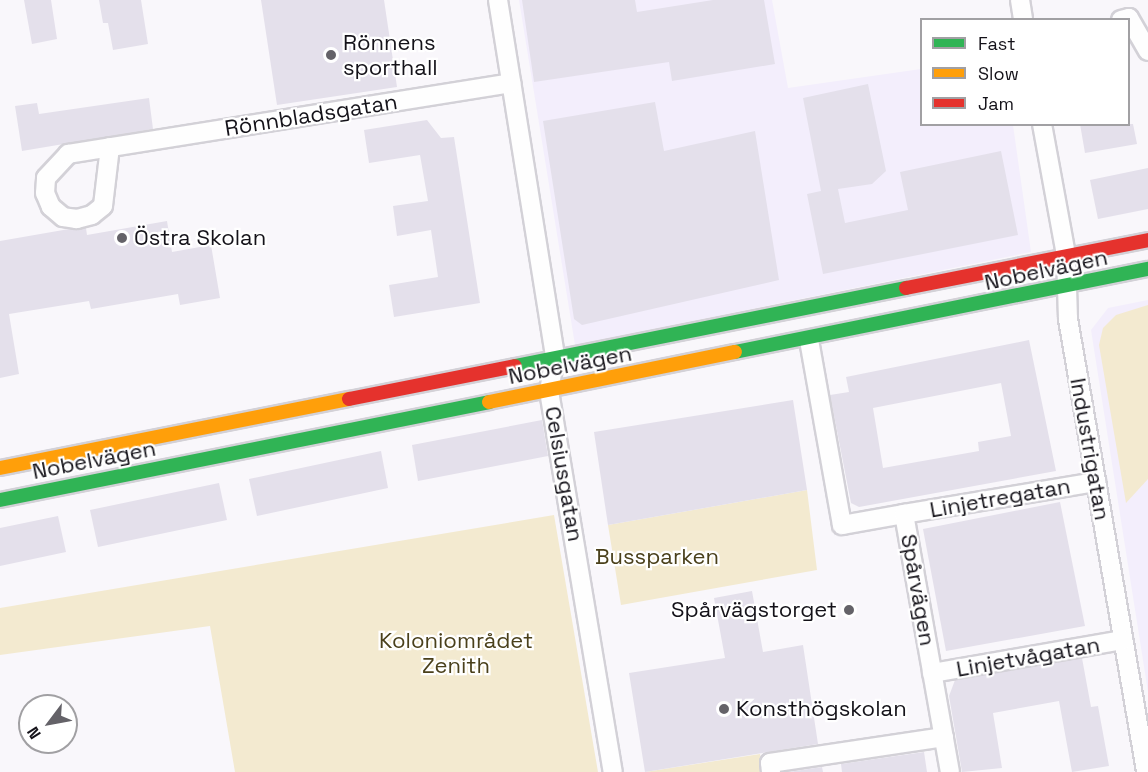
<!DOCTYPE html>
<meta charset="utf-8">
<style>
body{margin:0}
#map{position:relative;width:1148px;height:772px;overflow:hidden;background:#f9f7fb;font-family:"Space Grotesk",sans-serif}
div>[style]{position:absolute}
.built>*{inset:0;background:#f3eefc}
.green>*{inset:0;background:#f3ead0}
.building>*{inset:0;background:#e4e0eb}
.roads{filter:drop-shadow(2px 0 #d3d1d7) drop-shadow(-2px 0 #d3d1d7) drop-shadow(0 2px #d3d1d7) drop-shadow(0 -2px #d3d1d7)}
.street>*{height:18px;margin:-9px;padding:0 9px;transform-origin:9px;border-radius:9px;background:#fefefe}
.fast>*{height:14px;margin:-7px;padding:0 7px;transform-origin:7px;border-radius:7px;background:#30b455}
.slow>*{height:14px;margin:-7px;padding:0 7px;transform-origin:7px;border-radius:7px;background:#ff9f0a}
.jam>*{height:14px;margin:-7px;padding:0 7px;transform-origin:7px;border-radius:7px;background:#e5322d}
.dots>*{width:16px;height:16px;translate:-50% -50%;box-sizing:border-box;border:3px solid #fff;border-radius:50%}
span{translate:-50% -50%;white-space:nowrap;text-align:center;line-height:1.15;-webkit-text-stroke:4.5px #fff;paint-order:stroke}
.poi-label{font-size:22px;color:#141219}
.left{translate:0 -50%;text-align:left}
.right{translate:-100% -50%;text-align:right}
.street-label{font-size:22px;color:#141219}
.park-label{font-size:22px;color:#4a401b}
.legend{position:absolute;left:920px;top:18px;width:210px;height:108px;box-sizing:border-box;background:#fff;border:2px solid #a1a0a3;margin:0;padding:8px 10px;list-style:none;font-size:18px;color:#141219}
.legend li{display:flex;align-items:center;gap:12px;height:30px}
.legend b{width:30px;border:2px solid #a1a0a3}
.north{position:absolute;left:18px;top:694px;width:60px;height:60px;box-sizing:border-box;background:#fff;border:2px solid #a1a0a3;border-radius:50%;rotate:238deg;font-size:16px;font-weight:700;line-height:24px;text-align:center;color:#141219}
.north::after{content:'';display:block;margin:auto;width:21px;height:27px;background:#646268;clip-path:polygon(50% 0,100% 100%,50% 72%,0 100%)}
</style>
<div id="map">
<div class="built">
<div style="clip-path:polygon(519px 0,772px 0,788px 88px,921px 69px,922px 124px,1013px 125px,1031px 252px,575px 345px)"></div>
<div style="clip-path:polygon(1148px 300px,1148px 692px,1091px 330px,1108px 308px)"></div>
</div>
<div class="green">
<div style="clip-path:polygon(1148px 305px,1148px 479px,1126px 503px,1099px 345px,1103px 328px,1116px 315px)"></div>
<div style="clip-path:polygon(807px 490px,817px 570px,621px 605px,608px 525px)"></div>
<div style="clip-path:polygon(554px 515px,598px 772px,235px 772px,210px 626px,0 655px,0 608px)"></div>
<div style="clip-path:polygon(760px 754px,762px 772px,645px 772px)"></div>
</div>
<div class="building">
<div style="clip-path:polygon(24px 0,51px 0,57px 39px,32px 44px)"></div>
<div style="clip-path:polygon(99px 0,141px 0,148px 44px,113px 50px,108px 23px,103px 23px)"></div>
<div style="clip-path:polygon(261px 0,384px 0,397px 87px,277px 105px)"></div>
<div style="clip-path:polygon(522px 0,635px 0,637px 12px,713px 0,764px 0,775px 64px,672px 81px,669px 62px,534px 82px)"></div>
<div style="clip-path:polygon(868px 84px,886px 171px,872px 184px,838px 189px,845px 223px,908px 210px,900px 172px,1001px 151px,1018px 235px,823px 274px,807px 194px,821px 191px,803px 98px)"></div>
<div style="clip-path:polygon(149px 98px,153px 129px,22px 151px,15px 106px,37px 103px,39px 114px)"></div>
<div style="clip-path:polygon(655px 102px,664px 151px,755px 131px,779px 280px,582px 325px,574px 319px,543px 121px)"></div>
<div style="clip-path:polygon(427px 120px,441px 138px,454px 137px,480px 303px,394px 317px,389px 285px,438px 277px,431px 230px,397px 236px,393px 206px,428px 201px,420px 155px,369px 163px,364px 130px)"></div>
<div style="clip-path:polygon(1080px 124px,1133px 124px,1137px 144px,1085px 153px)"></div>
<div style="clip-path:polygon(1148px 168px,1148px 209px,1098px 219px,1090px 180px)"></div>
<div style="clip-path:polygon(167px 221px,172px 252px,211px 245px,220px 298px,180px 305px,178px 294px,91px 309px,89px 301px,9px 314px,19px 374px,0 378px,0 241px,69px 229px,86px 228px,87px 235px)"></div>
<div style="clip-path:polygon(evenodd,1029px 340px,1056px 471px,859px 507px,851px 503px,830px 395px,849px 392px,846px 377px,1029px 340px,1001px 383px,1011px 436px,978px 442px,979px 451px,883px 468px,873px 408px,1001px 383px)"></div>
<div style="clip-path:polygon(793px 400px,807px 490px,608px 525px,594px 432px)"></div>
<div style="clip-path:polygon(542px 420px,548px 456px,418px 481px,412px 445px)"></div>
<div style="clip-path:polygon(381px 451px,388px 488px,257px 516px,249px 479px)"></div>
<div style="clip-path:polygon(219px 483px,227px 520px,98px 547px,90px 510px)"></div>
<div style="clip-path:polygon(1060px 502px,1085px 626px,946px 651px,923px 529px)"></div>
<div style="clip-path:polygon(58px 516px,66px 552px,0 566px,0 528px)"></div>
<div style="clip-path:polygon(752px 591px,763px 652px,803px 645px,818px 744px,645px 772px,629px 673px,725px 658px,714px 598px)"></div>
<div style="clip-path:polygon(1082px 658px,1091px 707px,1098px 706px,1109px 766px,1072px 772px,1059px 701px,993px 713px,1002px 768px,962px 772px,949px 696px,955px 680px)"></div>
<div style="clip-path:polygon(924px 752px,927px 772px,842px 772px,841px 764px)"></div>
<div style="clip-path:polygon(822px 767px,823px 772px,788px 772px)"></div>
</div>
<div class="roads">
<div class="street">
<div style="left:498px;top:0;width:362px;rotate:80.9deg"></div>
<div style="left:555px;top:357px;width:35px;rotate:100deg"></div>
<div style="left:549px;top:391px;width:386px;rotate:80.5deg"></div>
<div style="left:1020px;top:0;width:20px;rotate:81deg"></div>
<div style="left:1121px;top:20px;width:8px;rotate:-14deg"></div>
<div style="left:1129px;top:18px;width:38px;rotate:60deg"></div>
<div style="left:1042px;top:124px;width:133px;rotate:79.6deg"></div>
<div style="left:1066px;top:255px;width:64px;rotate:88.2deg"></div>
<div style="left:1068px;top:319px;width:460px;rotate:80.2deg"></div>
<div style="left:110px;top:147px;width:59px;rotate:96.8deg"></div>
<div style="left:103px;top:206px;width:14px;rotate:141deg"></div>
<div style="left:92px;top:215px;width:16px;rotate:165deg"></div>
<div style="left:77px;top:219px;width:14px;rotate:-172deg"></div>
<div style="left:63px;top:217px;width:16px;rotate:-140deg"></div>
<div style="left:51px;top:207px;width:15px;rotate:-113deg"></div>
<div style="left:45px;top:193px;width:15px;rotate:-86deg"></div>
<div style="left:46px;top:178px;width:33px;rotate:-47deg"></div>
<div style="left:68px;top:154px;width:449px;rotate:-9.1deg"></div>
<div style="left:809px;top:340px;width:188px;rotate:79.9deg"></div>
<div style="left:842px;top:525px;width:63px;rotate:-10.1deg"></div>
<div style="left:904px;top:514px;width:262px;rotate:79.9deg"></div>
<div style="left:904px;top:514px;width:195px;rotate:-9.5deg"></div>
<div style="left:932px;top:673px;width:194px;rotate:-9.8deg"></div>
<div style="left:771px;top:772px;width:9px;rotate:-96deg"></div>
<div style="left:770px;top:763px;width:176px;rotate:-8.5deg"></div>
</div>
<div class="fast">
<div style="left:735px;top:352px;width:421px;rotate:-11.4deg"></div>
<div style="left:515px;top:366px;width:399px;rotate:-11.3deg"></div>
<div style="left:0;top:500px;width:499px;rotate:-11.3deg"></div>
</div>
<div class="slow">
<div style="left:489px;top:402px;width:251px;rotate:-11.5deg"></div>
<div style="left:0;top:468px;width:356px;rotate:-11.2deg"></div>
</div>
<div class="jam">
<div style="left:906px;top:288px;width:247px;rotate:-11.2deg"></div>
<div style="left:349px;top:399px;width:169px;rotate:-11.2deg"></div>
</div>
</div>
<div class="dots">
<div style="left:331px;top:55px;background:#646268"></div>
<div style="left:122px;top:238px;background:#646268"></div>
<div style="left:849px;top:610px;background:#646268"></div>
<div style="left:724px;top:709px;background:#646268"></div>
</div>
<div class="poi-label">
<span class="left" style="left:343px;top:55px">Rönnens<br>sporthall</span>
<span class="left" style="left:134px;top:238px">Östra Skolan</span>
<span class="right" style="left:837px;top:610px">Spårvägstorget</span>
<span class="left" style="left:736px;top:709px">Konsthögskolan</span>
</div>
<div class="street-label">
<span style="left:311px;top:115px;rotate:-9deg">Rönnbladsgatan</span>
<span style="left:1046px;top:270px;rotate:-12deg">Nobelvägen</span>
<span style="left:570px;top:365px;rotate:-11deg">Nobelvägen</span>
<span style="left:1090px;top:449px;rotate:80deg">Industrigatan</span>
<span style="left:94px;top:460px;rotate:-11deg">Nobelvägen</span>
<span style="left:564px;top:474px;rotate:80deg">Celsiusgatan</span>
<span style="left:1000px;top:498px;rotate:-10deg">Linjetregatan</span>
<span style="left:918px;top:590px;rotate:80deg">Spårvägen</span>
<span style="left:1028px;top:657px;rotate:-10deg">Linjetvågatan</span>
</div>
<div class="park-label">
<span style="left:657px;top:557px">Bussparken</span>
<span style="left:456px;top:653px">Koloniområdet<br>Zenith</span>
</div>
<ul class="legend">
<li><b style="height:8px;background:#30b455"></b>Fast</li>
<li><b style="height:8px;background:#ff9f0a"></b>Slow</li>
<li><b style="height:8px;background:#e5322d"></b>Jam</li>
</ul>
<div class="north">N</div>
</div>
